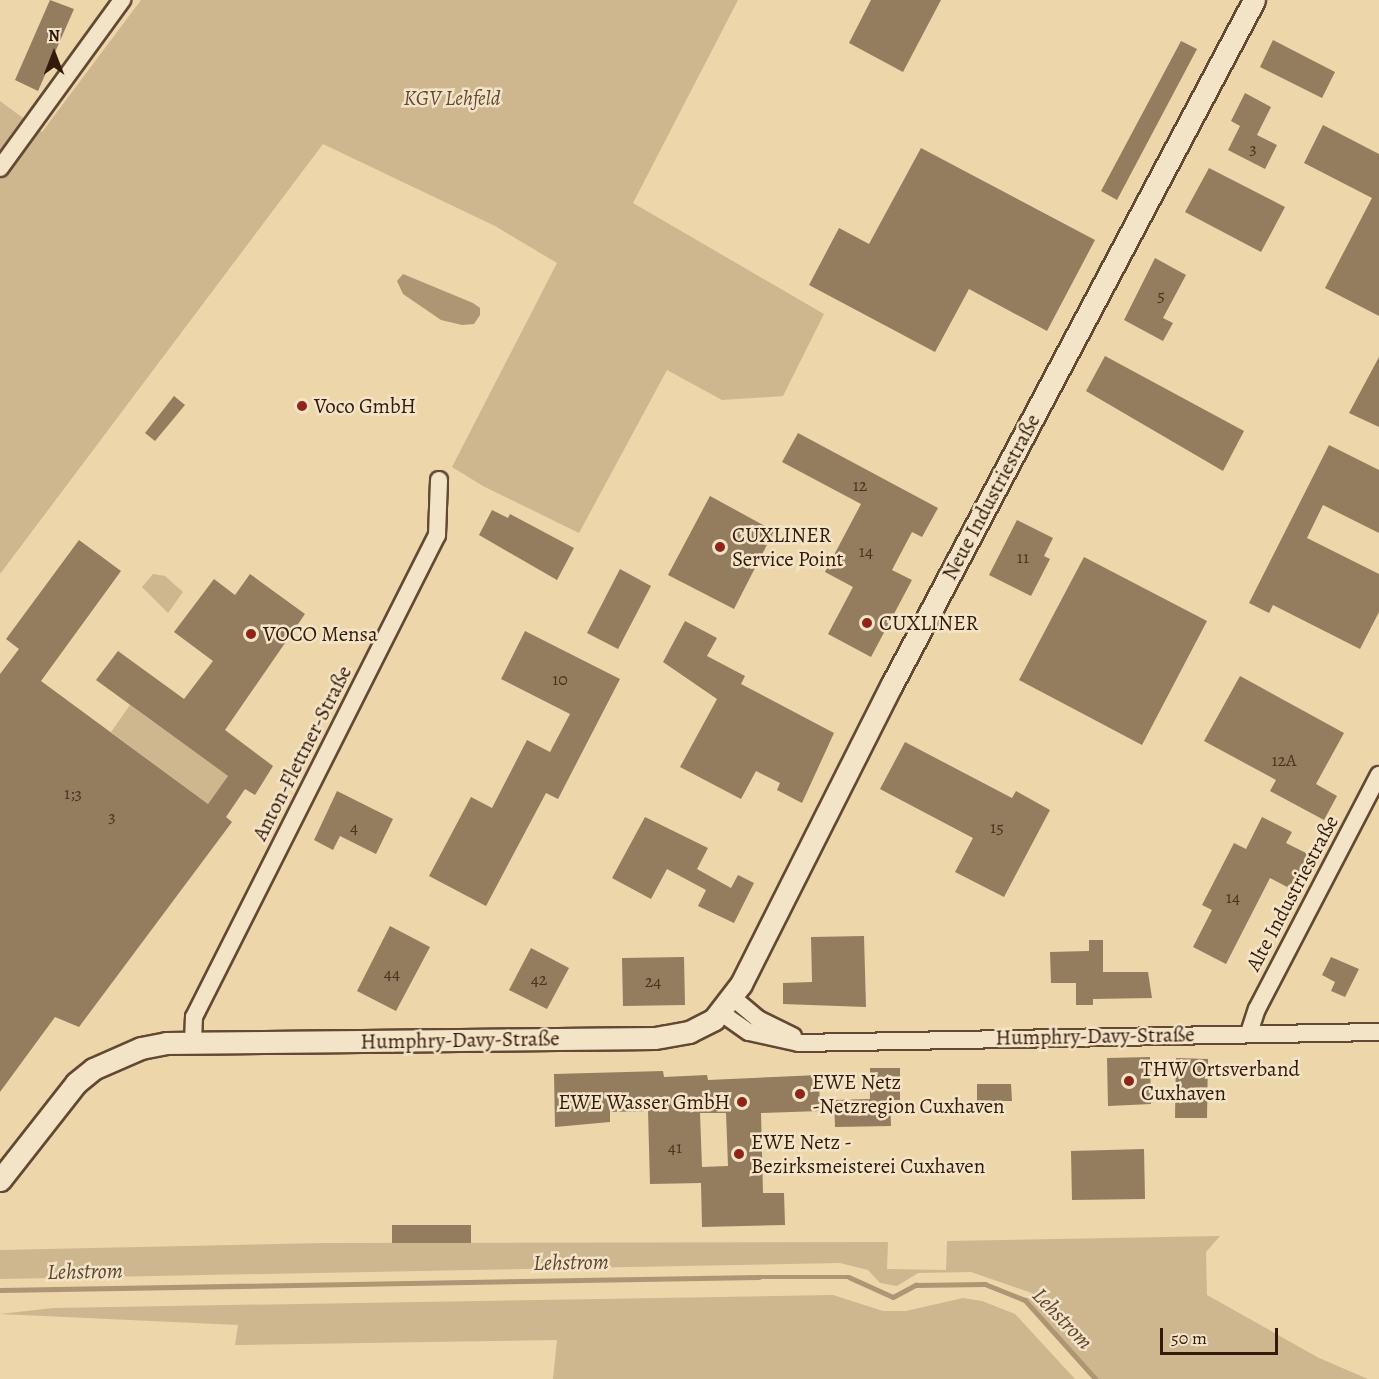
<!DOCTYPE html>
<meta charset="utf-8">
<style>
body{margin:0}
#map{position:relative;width:1379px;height:1379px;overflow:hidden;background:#edd6aa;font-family:Alegreya,serif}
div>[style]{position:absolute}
.green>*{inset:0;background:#ceb68f}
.water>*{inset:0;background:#ae9674}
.stream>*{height:4.5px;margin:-2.25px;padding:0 2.25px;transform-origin:2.25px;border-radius:2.25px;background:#ae9674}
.building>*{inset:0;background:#947c5e}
.roads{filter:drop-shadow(2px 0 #624933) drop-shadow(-2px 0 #624933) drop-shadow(0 2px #624933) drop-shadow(0 -2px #624933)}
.minor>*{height:16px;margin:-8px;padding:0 8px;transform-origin:8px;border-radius:8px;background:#f3e4c8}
.tertiary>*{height:21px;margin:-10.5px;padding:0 10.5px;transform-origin:10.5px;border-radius:10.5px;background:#f3e4c8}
.dots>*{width:16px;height:16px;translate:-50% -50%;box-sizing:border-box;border:3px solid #f3e4c8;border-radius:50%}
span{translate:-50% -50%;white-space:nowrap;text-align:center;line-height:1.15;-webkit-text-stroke:5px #f3e4c8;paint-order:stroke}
.number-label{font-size:18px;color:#4c3220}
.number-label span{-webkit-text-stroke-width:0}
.park-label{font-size:21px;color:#624933;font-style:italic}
.poi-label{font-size:21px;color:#341a0b}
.left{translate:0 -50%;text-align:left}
.right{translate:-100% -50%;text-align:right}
.street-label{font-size:21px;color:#341a0b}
.water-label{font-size:22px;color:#5f4530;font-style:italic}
.north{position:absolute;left:24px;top:24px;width:60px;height:60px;-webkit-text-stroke:4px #f3e4c8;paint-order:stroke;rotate:0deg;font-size:16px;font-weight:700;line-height:24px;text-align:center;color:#341a0b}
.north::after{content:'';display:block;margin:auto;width:21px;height:27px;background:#341a0b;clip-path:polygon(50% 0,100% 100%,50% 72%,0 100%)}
.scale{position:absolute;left:1160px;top:1328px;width:118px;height:27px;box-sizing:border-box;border:3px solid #341a0b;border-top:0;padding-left:8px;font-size:18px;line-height:21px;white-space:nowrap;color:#341a0b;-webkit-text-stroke:4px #f3e4c8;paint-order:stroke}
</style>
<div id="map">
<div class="green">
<div style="clip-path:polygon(141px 0,738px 0,633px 203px,824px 314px,783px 396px,722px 400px,667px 370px,579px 533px,483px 486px,452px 467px,557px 263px,495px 226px,323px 144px,0 574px,0 101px,42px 132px)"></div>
<div style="clip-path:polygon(153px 574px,165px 576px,183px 592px,168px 613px,142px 587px)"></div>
<div style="clip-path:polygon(130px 705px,228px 776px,208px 804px,111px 732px)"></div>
<div style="clip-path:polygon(1220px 1236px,1206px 1252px,1207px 1295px,1319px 1358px,1368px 1379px,1096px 1379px,1025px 1300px,1032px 1293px,971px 1272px,918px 1273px,897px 1286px,880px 1283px,868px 1270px,840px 1263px,0 1279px,0 1250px,322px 1243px,888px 1242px,887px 1269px,946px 1270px,947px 1241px)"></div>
<div style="clip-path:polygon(833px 1295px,883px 1311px,906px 1311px,963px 1298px,982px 1301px,1015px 1314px,1075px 1379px,553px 1379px,557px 1340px,235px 1345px,238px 1325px,0 1314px,53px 1308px)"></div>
</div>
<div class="water">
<div style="clip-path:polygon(403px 274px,473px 303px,480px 308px,480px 315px,474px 324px,462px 325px,441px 320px,403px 294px,397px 281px)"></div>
</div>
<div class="stream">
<div style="left:0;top:1290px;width:759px;rotate:-0.98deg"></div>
<div style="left:759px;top:1277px;width:90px"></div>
<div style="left:849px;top:1277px;width:48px;rotate:24.4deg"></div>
<div style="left:893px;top:1297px;width:26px;rotate:-28deg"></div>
<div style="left:916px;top:1285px;width:69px;rotate:-0.8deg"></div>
<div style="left:985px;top:1284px;width:43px;rotate:21.8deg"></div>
<div style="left:1025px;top:1300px;width:106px;rotate:48.1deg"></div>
</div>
<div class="building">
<div style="clip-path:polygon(50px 0,74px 9px,38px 91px,15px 80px)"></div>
<div style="clip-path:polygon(871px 0,941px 0,903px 72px,849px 43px)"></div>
<div style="clip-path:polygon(1273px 40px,1335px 72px,1322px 98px,1260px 67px)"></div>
<div style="clip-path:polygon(1181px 41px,1197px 49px,1117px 200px,1101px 191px)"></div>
<div style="clip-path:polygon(1245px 93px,1271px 107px,1257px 135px,1277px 145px,1265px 169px,1228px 150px,1240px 126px,1231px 121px)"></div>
<div style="clip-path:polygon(1323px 125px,1379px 154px,1379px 316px,1325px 288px,1372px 198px,1304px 163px)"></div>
<div style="clip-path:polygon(921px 148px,1095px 240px,1047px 331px,969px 289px,935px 352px,809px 285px,839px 228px,869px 244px)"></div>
<div style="clip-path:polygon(1209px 168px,1285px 207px,1261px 252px,1185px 212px)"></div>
<div style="clip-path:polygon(1155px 258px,1186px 275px,1163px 318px,1173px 323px,1163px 341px,1124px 320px)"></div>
<div style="clip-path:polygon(1105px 356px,1244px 431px,1223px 471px,1086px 391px)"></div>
<div style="clip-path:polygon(1379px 357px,1379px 427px,1349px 413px)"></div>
<div style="clip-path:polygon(174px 396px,185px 405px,155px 441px,145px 433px)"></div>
<div style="clip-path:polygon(798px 433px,938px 508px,922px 537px,912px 532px,892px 570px,912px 580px,871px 657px,828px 634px,853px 587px,825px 572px,861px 504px,782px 462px)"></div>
<div style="clip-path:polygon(1329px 445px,1379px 470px,1379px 533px,1323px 505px,1307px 538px,1379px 574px,1379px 612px,1360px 649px,1273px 605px,1269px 613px,1249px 603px)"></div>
<div style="clip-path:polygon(710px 496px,774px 531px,734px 609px,668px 575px)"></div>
<div style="clip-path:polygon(492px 510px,508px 518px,510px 514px,574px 548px,557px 580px,479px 535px)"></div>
<div style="clip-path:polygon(1017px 520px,1053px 538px,1044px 556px,1050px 559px,1031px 596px,989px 575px)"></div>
<div style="clip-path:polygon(79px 540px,121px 571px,41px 681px,208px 804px,228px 776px,96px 680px,118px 651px,184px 699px,213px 661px,174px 632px,214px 579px,235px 595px,250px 574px,305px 614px,225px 730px,273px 766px,255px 795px,245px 789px,226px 817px,232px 822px,79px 1027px,55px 1017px,0 1092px,0 674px,19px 649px,6px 639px)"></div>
<div style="clip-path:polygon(1084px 557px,1207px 621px,1142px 745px,1019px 680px)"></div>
<div style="clip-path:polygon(620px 569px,651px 586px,618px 649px,587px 633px)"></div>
<div style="clip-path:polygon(685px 621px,717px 638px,707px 656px,745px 676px,741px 684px,834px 733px,802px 803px,777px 790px,780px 783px,756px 771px,741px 799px,680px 767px,717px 699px,663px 662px)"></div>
<div style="clip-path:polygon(525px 631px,620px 679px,558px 799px,546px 793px,486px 906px,429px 876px,471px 797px,492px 808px,527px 740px,550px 752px,570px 714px,501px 679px)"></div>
<div style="clip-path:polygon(1240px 676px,1344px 733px,1316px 784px,1337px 796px,1324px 820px,1270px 791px,1276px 780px,1204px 741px)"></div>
<div style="clip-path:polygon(905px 742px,1012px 798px,1016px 791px,1050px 810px,1004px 897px,955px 872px,973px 838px,880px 789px)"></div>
<div style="clip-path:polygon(337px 791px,393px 819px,376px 854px,340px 836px,333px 850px,314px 840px)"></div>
<div style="clip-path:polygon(645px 817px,708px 848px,697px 869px,731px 888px,738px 875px,754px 883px,734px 923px,698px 906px,706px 890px,667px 869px,651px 899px,612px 878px)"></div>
<div style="clip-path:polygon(1262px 817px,1292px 832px,1286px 843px,1308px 854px,1291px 889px,1270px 878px,1226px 964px,1193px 947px,1212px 910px,1202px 905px,1234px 843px,1246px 849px)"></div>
<div style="clip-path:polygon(390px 926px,430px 947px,396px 1011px,357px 991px)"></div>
<div style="clip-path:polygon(864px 936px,866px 1007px,783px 1004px,783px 983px,812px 982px,811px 937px)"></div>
<div style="clip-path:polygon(1089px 940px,1103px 940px,1103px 972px,1148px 972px,1152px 998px,1093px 999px,1093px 1005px,1076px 1005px,1076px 983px,1051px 983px,1050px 952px,1089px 951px)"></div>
<div style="clip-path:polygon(531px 948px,569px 968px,547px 1009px,509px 990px)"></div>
<div style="clip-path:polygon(684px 957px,685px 1005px,623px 1006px,622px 958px)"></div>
<div style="clip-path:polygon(1331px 957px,1359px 969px,1345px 997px,1331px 991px,1335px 982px,1322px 975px)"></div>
<div style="clip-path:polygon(1150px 1057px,1151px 1104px,1108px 1106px,1107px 1058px)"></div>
<div style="clip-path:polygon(1176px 1058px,1208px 1059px,1207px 1118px,1175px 1118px)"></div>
<div style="clip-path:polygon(870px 1068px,900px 1068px,900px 1100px,890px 1100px,891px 1126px,835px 1127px,834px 1100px,870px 1099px)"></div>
<div style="clip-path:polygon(evenodd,663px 1071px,664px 1077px,707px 1075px,708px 1080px,819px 1075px,820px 1111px,761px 1113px,763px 1193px,784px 1193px,785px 1225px,702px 1227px,701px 1183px,650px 1184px,648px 1111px,610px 1112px,610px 1122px,555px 1127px,554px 1074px,663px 1071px,700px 1113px,726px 1113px,728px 1166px,702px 1167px,700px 1113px)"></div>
<div style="clip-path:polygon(977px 1084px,1011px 1084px,1012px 1101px,977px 1101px)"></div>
<div style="clip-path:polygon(1144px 1149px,1145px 1199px,1072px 1200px,1071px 1151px)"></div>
<div style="clip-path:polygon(392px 1225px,471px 1225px,471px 1243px,392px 1243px)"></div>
</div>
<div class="roads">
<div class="minor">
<div style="left:0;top:168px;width:208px;rotate:-54deg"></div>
<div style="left:732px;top:997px;width:34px;rotate:40deg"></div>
<div style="left:758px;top:1019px;width:39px;rotate:26deg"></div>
<div style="left:720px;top:1012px;width:35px;rotate:35deg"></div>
<div style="left:749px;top:1032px;width:51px;rotate:12.4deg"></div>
<div style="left:799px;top:1043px;width:580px;rotate:-1.09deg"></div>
<div style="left:1249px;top:1033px;width:25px;rotate:-72deg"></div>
<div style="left:1257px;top:1009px;width:264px;rotate:-62.5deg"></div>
<div style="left:193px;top:1044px;width:27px;rotate:-88deg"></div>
<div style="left:194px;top:1017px;width:540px;rotate:-63.25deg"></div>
<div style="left:437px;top:535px;width:55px;rotate:-87.9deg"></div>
</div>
<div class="tertiary">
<div style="left:0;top:1180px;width:123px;rotate:-51.9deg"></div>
<div style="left:76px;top:1083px;width:22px;rotate:-39deg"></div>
<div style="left:93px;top:1069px;width:52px;rotate:-23.6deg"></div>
<div style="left:141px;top:1048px;width:25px;rotate:-11deg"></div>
<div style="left:166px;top:1043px;width:489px;rotate:-0.6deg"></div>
<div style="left:655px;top:1038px;width:35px;rotate:-10deg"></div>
<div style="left:689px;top:1032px;width:28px;rotate:-27deg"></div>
<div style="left:714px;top:1019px;width:44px;rotate:-52.4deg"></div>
<div style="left:741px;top:984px;width:334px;rotate:-63.3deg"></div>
<div style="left:891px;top:686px;width:776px;rotate:-62.11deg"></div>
</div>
</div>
<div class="dots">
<div style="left:302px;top:406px;background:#8f2418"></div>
<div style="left:720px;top:547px;background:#8f2418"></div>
<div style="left:867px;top:623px;background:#8f2418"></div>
<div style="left:251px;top:634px;background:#8f2418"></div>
<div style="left:1129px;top:1081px;background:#8f2418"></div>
<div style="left:800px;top:1094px;background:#8f2418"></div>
<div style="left:742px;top:1102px;background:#8f2418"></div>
<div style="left:739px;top:1154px;background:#8f2418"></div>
</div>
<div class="number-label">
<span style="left:1253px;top:148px">3</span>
<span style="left:1161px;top:295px">5</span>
<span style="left:860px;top:485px">12</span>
<span style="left:866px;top:551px">14</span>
<span style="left:1023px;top:557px">11</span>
<span style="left:560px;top:679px">10</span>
<span style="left:1284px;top:760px">12A</span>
<span style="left:73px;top:793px">1;3</span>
<span style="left:112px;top:816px">3</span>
<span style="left:354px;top:827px">4</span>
<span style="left:997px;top:827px">15</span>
<span style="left:1233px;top:897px">14</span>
<span style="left:392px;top:973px">44</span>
<span style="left:539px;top:979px">42</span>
<span style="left:653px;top:981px">24</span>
<span style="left:675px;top:1147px">41</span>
</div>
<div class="park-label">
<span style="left:452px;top:98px">KGV Lehfeld</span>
</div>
<div class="poi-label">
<span class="left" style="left:314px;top:406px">Voco GmbH</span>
<span class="left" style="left:732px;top:547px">CUXLINER<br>Service Point</span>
<span class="left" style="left:879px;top:623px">CUXLINER</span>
<span class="left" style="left:263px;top:634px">VOCO Mensa</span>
<span class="left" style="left:1141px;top:1081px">THW Ortsverband<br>Cuxhaven</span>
<span class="left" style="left:812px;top:1094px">EWE Netz<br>-Netzregion Cuxhaven</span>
<span class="right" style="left:730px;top:1102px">EWE Wasser GmbH</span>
<span class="left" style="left:751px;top:1154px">EWE Netz -<br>Bezirksmeisterei Cuxhaven</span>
</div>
<div class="street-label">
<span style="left:991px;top:497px;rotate:-62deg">Neue Industriestraße</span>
<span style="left:302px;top:753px;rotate:-63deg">Anton-Flettner-Straße</span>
<span style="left:1292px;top:893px;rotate:-62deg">Alte Industriestraße</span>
<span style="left:1095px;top:1036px;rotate:-1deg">Humphry-Davy-Straße</span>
<span style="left:460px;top:1040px;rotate:-1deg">Humphry-Davy-Straße</span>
</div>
<div class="water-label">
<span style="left:571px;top:1263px;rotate:-1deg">Lehstrom</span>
<span style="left:85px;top:1272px;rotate:-1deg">Lehstrom</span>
<span style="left:1062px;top:1319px;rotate:46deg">Lehstrom</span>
</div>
<div class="north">N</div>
<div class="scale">50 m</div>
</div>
